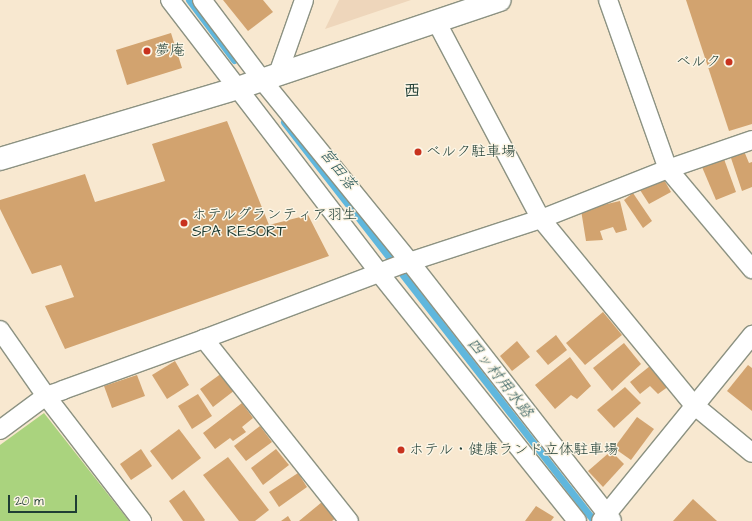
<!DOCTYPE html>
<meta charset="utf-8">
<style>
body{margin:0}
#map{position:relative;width:752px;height:521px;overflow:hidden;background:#f8e8d0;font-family:"Architects Daughter","Klee One",sans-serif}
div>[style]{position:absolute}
.built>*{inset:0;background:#eed6bb}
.green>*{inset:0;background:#aad37e}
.stream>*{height:7px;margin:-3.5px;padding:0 3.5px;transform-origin:3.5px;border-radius:3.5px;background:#60b7dd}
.building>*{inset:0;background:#d2a36f}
.roads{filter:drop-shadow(1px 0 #8c9282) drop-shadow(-1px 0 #8c9282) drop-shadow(0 1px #8c9282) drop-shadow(0 -1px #8c9282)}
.minor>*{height:18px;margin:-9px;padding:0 9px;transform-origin:9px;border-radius:9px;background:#fff}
.tertiary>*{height:22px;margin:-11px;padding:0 11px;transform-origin:11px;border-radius:11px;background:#fff}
.dots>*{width:11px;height:11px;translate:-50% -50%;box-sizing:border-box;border:2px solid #fcf5e5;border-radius:50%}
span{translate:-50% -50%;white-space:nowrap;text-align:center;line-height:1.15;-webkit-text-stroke:3px #fcf5e5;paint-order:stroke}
.poi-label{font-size:15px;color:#1f3d34}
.left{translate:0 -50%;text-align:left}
.right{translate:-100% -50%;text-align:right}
.water-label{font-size:16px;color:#2f5c5e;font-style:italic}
.quarter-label{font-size:17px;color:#1f3d34;font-weight:700}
.scale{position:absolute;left:8px;top:495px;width:69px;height:18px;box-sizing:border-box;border:2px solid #1f3d34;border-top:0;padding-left:5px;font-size:12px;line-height:14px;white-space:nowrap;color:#1f3d34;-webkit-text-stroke:3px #fcf5e5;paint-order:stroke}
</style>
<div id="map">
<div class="built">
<div style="clip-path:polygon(339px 0,411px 0,325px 29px)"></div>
</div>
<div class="green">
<div style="clip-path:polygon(44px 413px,129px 521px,0 521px,0 445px)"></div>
</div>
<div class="stream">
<div style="left:189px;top:0;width:75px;rotate:53.1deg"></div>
<div style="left:284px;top:122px;width:505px;rotate:52.15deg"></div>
</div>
<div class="building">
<div style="clip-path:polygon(223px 0,263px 0,273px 12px,248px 31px)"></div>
<div style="clip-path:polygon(686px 0,752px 0,752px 124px,729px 131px)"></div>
<div style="clip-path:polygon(171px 33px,182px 68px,127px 85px,116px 50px)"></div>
<div style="clip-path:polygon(227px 121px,269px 225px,308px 215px,329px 256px,65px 349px,45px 306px,74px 297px,61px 265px,32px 274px,0 209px,0 200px,85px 174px,95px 202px,165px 181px,152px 144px)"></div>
<div style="clip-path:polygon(744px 151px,749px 163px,752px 162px,752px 187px,742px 191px,730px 155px)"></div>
<div style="clip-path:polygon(724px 159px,736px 192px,716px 200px,702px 167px)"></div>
<div style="clip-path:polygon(663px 178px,671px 192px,649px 204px,640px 190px)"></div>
<div style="clip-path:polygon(633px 193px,652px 221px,643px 228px,624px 200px)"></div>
<div style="clip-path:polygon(620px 201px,627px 230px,616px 233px,613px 227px,600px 231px,603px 240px,586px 241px,581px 210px)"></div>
<div style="clip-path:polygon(603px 312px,622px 335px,585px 365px,566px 343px)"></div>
<div style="clip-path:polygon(556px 335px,567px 350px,548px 365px,536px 351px)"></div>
<div style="clip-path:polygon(517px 341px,530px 357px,512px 371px,500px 356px)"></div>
<div style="clip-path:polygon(624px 343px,641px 364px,612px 391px,593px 368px)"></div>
<div style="clip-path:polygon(570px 357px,591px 386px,577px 399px,571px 395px,555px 409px,535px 385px)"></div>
<div style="clip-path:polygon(175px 361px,189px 385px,167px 399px,152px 375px)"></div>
<div style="clip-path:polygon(748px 365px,752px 368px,752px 411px,727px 391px)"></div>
<div style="clip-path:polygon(650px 366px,669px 386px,658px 394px,650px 386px,640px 394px,630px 382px)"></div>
<div style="clip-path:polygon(222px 373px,235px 390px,213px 407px,200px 389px)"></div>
<div style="clip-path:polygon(137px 375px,145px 396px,112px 408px,104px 386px)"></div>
<div style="clip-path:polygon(625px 387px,641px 403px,614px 428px,597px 410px)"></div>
<div style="clip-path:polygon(198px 394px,212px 416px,192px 429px,178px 406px)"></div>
<div style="clip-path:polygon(242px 403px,253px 418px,242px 427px,246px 432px,233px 441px,230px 438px,215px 449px,203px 433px)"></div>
<div style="clip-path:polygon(637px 417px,654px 429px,631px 460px,614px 448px)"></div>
<div style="clip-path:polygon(260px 426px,272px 442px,246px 461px,234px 446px)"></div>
<div style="clip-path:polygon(179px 429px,201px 458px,172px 480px,150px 451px)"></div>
<div style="clip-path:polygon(141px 449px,152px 466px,131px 480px,120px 464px)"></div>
<div style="clip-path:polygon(276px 449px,289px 465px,263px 485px,251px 468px)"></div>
<div style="clip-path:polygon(611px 451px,624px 464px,603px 487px,588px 471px)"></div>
<div style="clip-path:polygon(228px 457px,269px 510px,255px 521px,239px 521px,203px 475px)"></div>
<div style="clip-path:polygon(298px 473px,307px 487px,279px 507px,269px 492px)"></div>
<div style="clip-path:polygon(184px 490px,205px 520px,204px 521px,183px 521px,169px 501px)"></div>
<div style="clip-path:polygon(693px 499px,717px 521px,673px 521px)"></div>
<div style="clip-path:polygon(322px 502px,336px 518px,332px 521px,299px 521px)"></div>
<div style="clip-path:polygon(536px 506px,554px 517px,551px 521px,525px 521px)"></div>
<div style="clip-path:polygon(288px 516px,291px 521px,281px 521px)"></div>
</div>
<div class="roads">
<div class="minor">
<div style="left:170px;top:0;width:345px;rotate:52.5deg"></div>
<div style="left:380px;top:274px;width:316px;rotate:51.4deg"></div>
<div style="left:202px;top:0;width:100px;rotate:53.1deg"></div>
<div style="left:262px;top:80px;width:235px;rotate:50.9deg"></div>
<div style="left:410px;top:262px;width:328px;rotate:52deg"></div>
<div style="left:608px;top:0;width:179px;rotate:70.5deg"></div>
<div style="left:668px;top:169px;width:131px;rotate:50deg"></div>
<div style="left:436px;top:21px;width:224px;rotate:62.1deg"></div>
<div style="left:541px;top:219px;width:241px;rotate:50.6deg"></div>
<div style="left:694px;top:405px;width:75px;rotate:39.6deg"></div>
<div style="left:278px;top:74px;width:78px;rotate:-70.6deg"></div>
<div style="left:0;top:330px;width:80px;rotate:55.1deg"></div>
<div style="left:46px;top:396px;width:158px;rotate:52.5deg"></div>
<div style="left:204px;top:339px;width:233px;rotate:51.5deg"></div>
<div style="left:0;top:430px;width:57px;rotate:-36.5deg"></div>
<div style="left:46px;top:396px;width:18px;rotate:-19deg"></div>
<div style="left:63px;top:390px;width:150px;rotate:-19.9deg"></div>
<div style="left:204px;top:339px;width:213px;rotate:-20.7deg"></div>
<div style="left:403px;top:264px;width:145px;rotate:-18.1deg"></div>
<div style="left:541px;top:219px;width:136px;rotate:-21.5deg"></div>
<div style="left:668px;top:169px;width:89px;rotate:-19deg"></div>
<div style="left:601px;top:521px;width:240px;rotate:-50.9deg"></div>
</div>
<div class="tertiary">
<div style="left:0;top:159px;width:248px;rotate:-16.6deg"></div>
<div style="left:238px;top:88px;width:276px;rotate:-18.6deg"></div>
</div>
</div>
<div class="dots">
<div style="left:147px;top:51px;background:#c8321e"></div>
<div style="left:729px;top:62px;background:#c8321e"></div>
<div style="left:418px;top:152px;background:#c8321e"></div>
<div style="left:184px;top:223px;background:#c8321e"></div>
<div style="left:401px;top:450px;background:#c8321e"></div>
</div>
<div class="poi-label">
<span class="left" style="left:155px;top:51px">夢庵</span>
<span class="right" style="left:721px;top:62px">ベルク</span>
<span class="left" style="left:426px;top:152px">ベルク駐車場</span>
<span class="left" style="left:192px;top:223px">ホテルグランティア羽生<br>SPA RESORT</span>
<span class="left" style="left:409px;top:450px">ホテル・健康ランド立体駐車場</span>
</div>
<div class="water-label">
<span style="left:338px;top:169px;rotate:52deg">宮田落</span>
<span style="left:500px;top:378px;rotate:52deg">四ッ村用水路</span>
</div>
<div class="quarter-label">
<span style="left:412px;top:92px">西</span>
</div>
<div class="scale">20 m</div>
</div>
